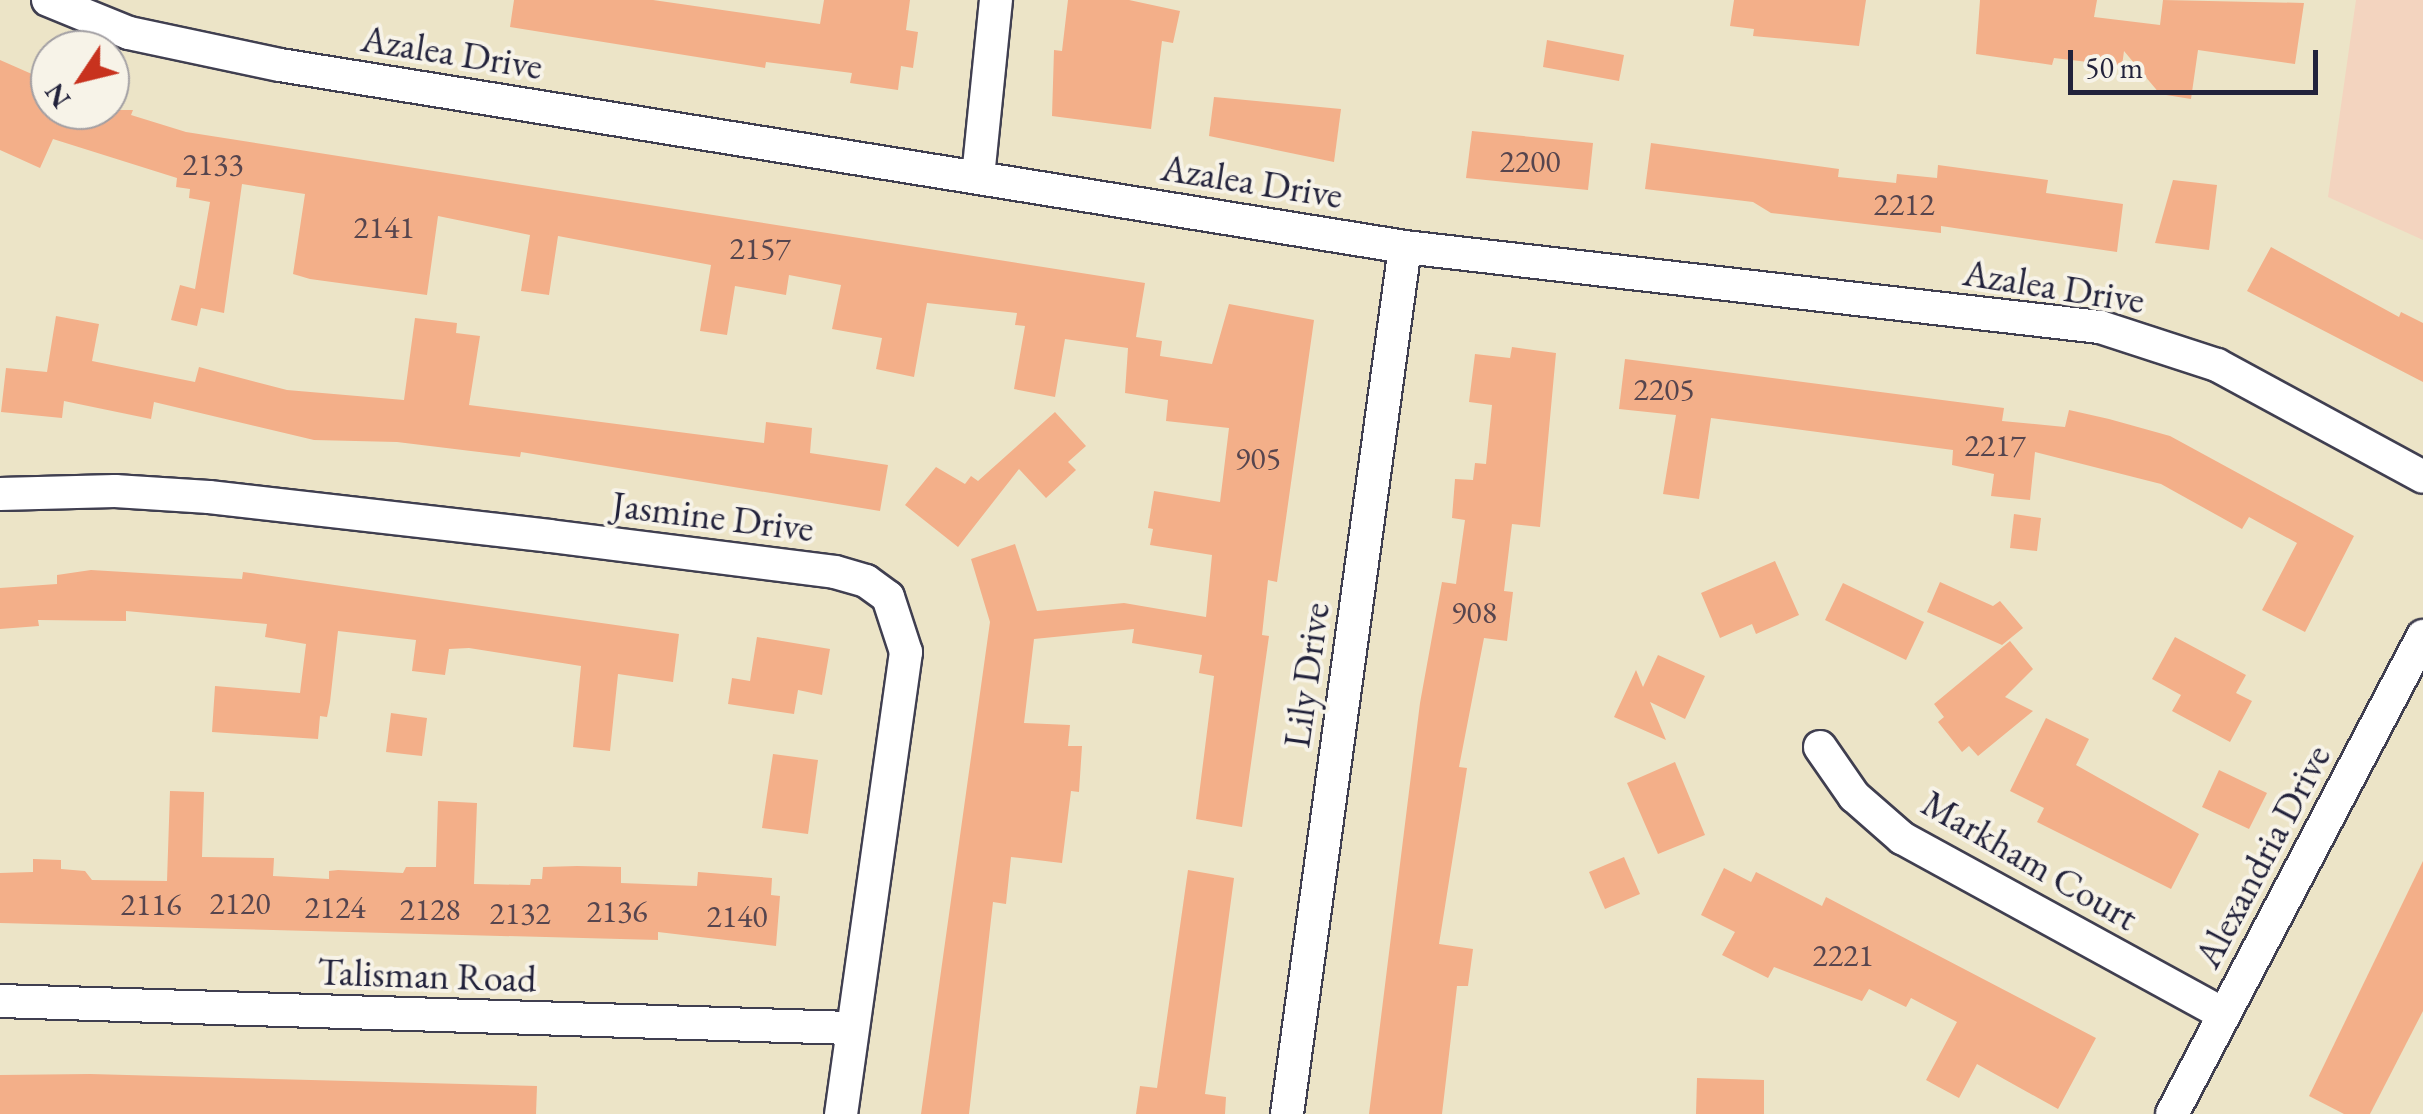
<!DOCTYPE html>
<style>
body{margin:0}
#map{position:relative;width:2423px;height:1114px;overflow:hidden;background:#ece4c7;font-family:"EB Garamond",serif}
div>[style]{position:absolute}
.built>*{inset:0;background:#f3d4bf}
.building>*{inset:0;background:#f3af89}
.roads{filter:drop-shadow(2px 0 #403f50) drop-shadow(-2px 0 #403f50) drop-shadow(0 2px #403f50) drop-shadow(0 -2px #403f50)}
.minor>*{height:32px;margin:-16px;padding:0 16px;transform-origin:16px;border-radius:16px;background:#fff}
span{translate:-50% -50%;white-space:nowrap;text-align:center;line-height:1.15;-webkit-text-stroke:8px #f7f3e8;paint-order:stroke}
.number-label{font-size:32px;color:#56454e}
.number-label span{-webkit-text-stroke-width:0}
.street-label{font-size:38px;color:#22223b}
.north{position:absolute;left:30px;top:30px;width:100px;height:100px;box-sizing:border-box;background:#f7f3e8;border:2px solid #a29fa3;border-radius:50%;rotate:235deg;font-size:28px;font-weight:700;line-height:40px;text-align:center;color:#22223b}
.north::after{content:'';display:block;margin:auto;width:35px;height:45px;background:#c8321e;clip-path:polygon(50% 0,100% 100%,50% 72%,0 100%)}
.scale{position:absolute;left:2068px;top:50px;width:250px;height:45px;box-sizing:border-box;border:5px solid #22223b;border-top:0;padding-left:12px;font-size:30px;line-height:35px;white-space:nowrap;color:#22223b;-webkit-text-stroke:8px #f7f3e8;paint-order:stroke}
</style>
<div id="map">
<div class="built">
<div style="clip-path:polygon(2356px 0,2423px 0,2423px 240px,2328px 197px)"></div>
</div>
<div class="building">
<div style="clip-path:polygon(514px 0,653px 0,820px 24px,824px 0,910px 0,906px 30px,918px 32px,913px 68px,901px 66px,898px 90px,850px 83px,852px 73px,766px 62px,765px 68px,510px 27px)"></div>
<div style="clip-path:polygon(1068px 0,1129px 0,1180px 11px,1173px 43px,1162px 41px,1151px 129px,1052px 116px,1054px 50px,1062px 51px)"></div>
<div style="clip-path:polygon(1734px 0,1866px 0,1859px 46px,1753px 36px,1754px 29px,1730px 26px)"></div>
<div style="clip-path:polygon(1980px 0,2097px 0,2094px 17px,2160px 25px,2163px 0,2304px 3px,2295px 64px,2198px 50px,2191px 99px,2160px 94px,2124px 51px,2122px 66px,2054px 58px,2052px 65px,1976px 54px)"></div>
<div style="clip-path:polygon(1547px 40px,1624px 55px,1619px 81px,1543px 67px)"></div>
<div style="clip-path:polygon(0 60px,50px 82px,50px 110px,133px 110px,131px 115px,186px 132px,1145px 283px,1136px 337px,1162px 341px,1160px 356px,1212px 364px,1229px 304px,1314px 320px,1277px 582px,1268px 580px,1262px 635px,1269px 636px,1242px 827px,1196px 819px,1214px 676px,1199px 673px,1202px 655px,1132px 643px,1134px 629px,1034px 639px,1024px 723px,1070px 725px,1068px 746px,1082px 746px,1079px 792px,1071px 791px,1062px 863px,1011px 857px,1006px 904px,993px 902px,969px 1114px,921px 1114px,990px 622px,971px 559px,1015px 544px,1037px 611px,1124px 603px,1206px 617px,1212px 555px,1150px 545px,1153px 529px,1148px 528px,1154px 491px,1220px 502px,1229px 428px,1166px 421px,1168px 400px,1125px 393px,1128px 348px,1065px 339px,1055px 397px,1014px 389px,1025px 326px,1015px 325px,1017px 313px,927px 303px,914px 377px,876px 369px,882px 338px,832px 329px,841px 285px,789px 275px,786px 295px,735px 286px,727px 335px,700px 331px,711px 265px,558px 236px,549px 295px,521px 291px,530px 235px,438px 216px,427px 295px,310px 279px,293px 274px,305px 194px,242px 184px,224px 313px,201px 308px,197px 326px,171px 320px,180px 285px,195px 289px,210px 202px,189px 198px,190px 189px,176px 187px,177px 178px,53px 139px,40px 168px,0 150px)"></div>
<div style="clip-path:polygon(1214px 97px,1341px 109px,1334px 162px,1209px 136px)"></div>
<div style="clip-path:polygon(1472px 131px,1593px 143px,1588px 190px,1466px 178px)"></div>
<div style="clip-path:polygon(1651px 143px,1839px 169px,1838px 177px,1896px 183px,1897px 174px,1937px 178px,1938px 165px,2048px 180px,2046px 193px,2123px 204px,2117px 252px,1941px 226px,1941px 233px,1771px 213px,1753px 202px,1645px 189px)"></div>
<div style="clip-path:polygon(2173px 180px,2217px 185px,2209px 250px,2155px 243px)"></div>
<div style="clip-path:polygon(2271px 247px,2399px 317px,2401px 312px,2423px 323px,2423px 382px,2247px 291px)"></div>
<div style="clip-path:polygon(56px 316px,99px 324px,92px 361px,195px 382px,199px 367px,287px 390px,404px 400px,415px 318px,457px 323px,456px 333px,480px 336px,469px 405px,764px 443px,766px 422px,812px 428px,810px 453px,888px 465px,880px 511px,521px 452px,520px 457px,397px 442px,314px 440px,154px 402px,151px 419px,64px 401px,62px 418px,1px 412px,6px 368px,47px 372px)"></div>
<div style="clip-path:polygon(1512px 347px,1556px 353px,1540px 527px,1512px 524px,1504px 591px,1513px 592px,1507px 641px,1484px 638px,1459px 767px,1467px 768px,1439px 944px,1473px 949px,1468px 986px,1457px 986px,1442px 1114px,1369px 1114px,1420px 703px,1442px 582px,1456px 584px,1465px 520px,1452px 518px,1455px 479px,1473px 480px,1475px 463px,1486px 464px,1492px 405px,1469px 402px,1475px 354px,1510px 358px)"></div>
<div style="clip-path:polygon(1625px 359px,2004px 408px,2002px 421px,2065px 427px,2069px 410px,2109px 419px,2170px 436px,2354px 536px,2305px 632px,2262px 610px,2297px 543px,2249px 517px,2242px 529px,2161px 484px,2035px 452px,2030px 500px,1991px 496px,1994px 474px,1952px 465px,1953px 450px,1711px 418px,1699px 499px,1663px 494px,1676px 415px,1619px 409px)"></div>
<div style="clip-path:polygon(1055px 412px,1086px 446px,1068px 462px,1076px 470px,1046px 498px,1019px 469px,958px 547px,905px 505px,936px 467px,965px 484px,971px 476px,978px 481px)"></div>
<div style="clip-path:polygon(2014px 514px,2041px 518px,2037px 551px,2010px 548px)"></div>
<div style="clip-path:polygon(1775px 561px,1799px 615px,1756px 634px,1752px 624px,1720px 638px,1701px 593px)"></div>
<div style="clip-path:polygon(91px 570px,242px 579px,243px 572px,679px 634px,673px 682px,618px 674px,610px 751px,573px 747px,581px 666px,469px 648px,449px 649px,445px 675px,412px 671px,416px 640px,338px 631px,330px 702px,327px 717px,320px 716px,318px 739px,212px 732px,215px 686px,300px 693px,306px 644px,265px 637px,267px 624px,126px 611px,126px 621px,38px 620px,39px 626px,0 629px,0 588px,57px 584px,57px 575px)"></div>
<div style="clip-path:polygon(1940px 582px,1993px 606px,2000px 601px,2023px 628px,2002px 645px,1927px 612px)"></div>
<div style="clip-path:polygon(1843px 583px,1924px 622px,1906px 660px,1825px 620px)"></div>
<div style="clip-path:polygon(757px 637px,830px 649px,822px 695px,798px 690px,794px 714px,728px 704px,732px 678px,750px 681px)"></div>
<div style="clip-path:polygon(2175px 637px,2246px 675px,2236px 693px,2252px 701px,2230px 742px,2172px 711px,2181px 695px,2152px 679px)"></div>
<div style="clip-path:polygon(2010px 641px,2033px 669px,2005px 697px,2033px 711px,1978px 756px,1969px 746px,1962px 752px,1938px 722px,1944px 717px,1934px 704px)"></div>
<div style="clip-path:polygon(1658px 655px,1705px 676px,1685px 719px,1650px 702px,1666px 740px,1614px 717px,1636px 670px,1643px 687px)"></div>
<div style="clip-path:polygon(391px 713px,427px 718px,422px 756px,386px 752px)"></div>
<div style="clip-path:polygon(2046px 718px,2089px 739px,2076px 765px,2199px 834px,2171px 889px,2037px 822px,2044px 808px,2010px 791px)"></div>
<div style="clip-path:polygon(773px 754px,818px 760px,808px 834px,762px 828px)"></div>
<div style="clip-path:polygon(1675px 762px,1705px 835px,1658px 854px,1627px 783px)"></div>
<div style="clip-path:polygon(2219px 770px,2267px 793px,2249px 829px,2202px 807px)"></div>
<div style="clip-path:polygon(170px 791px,204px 792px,202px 857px,274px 858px,273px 876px,329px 879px,329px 871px,338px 870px,403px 873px,406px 867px,436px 867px,438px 801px,477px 803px,474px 884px,530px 885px,531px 879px,542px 879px,543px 867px,577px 866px,621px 867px,621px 883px,697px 886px,698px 872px,772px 878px,771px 895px,780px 896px,776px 946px,658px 932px,658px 940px,0 923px,0 873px,33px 872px,33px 859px,61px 860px,61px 869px,85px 871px,92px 880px,167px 881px)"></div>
<div style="clip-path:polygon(1624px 857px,1640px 894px,1605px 909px,1589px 872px)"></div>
<div style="clip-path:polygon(2423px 861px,2423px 1011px,2370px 1114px,2344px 1114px,2309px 1096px)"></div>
<div style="clip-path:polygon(1724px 868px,1751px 882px,1756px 872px,1822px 906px,1826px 897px,2096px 1038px,2058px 1109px,1977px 1064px,1959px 1098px,1926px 1080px,1957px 1022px,1911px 998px,1906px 1007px,1869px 989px,1862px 1001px,1774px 967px,1768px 978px,1722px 955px,1735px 932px,1701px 915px)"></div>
<div style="clip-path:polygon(1188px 870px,1234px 878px,1205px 1094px,1226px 1097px,1225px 1114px,1136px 1114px,1140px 1086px,1157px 1088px)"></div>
<div style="clip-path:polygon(90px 1074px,537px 1086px,536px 1114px,0 1114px,0 1075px)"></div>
<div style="clip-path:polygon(1697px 1078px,1764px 1080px,1764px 1114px,1696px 1114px)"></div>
</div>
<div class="roads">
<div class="minor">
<div style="left:48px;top:0;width:87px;rotate:22.2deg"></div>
<div style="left:129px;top:33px;width:154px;rotate:12deg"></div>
<div style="left:280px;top:65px;width:1140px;rotate:9.19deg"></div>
<div style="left:1405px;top:247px;width:700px;rotate:6.57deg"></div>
<div style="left:2100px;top:327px;width:123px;rotate:18deg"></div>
<div style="left:2217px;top:365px;width:234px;rotate:28.5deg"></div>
<div style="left:978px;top:177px;width:178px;rotate:-84.2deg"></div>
<div style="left:0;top:494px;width:115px;rotate:-1.5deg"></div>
<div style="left:115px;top:491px;width:94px;rotate:3.7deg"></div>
<div style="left:209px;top:497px;width:343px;rotate:6.5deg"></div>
<div style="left:550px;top:536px;width:287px;rotate:7.2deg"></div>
<div style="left:835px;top:572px;width:32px;rotate:16deg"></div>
<div style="left:866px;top:581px;width:27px;rotate:36deg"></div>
<div style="left:888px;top:597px;width:58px;rotate:71.9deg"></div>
<div style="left:906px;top:652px;width:467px;rotate:98deg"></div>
<div style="left:1820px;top:747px;width:60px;rotate:55.2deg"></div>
<div style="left:1854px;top:796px;width:64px;rotate:41.2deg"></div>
<div style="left:1902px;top:838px;width:367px;rotate:28.7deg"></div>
<div style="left:0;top:1001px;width:852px;rotate:1.82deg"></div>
<div style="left:1287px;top:1114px;width:875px;rotate:-82.25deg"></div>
<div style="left:2172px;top:1114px;width:540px;rotate:-62.3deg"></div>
</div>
</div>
<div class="number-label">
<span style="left:1530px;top:161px">2200</span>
<span style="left:213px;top:164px">2133</span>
<span style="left:1904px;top:204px">2212</span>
<span style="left:384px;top:227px">2141</span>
<span style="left:760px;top:248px">2157</span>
<span style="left:1664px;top:389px">2205</span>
<span style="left:1995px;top:445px">2217</span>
<span style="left:1258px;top:458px">905</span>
<span style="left:1474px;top:612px">908</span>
<span style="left:240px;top:903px">2120</span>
<span style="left:151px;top:904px">2116</span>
<span style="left:335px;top:907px">2124</span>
<span style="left:430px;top:909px">2128</span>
<span style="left:617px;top:911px">2136</span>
<span style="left:520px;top:913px">2132</span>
<span style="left:737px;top:916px">2140</span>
<span style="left:1843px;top:955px">2221</span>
</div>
<div class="street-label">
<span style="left:452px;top:52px;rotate:9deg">Azalea Drive</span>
<span style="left:1252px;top:181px;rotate:9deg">Azalea Drive</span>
<span style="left:2054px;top:286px;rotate:9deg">Azalea Drive</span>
<span style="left:713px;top:516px;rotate:7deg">Jasmine Drive</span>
<span style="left:1306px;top:675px;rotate:-82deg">Lily Drive</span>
<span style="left:2262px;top:856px;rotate:-62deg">Alexandria Drive</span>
<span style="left:2030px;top:860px;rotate:30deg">Markham Court</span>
<span style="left:427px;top:975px;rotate:2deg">Talisman Road</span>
</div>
<div class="north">N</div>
<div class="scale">50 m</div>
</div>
